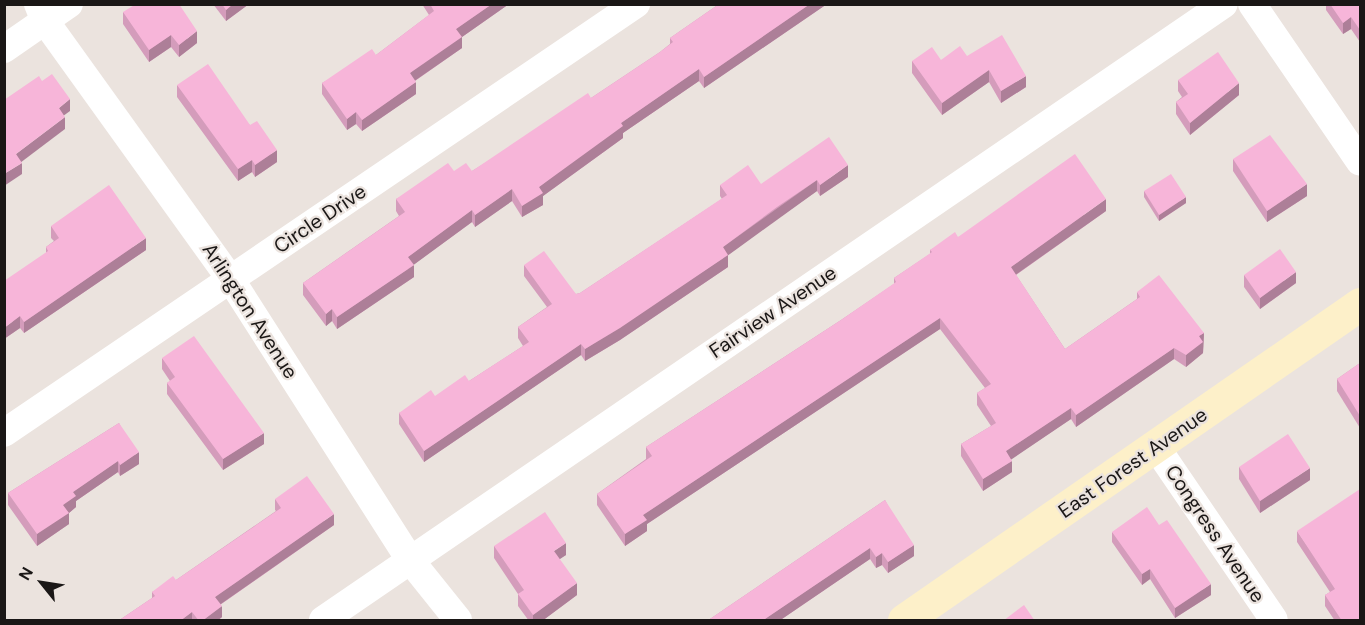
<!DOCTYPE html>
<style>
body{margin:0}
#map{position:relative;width:1365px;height:625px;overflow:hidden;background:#ebe3de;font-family:"DM Sans",sans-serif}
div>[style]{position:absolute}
.street>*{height:28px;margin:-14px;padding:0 14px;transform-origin:14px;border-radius:14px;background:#fff}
.secondary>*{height:33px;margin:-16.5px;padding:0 16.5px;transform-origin:16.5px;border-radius:16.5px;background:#fdf0c9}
.wall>*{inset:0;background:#d49cbb}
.shaded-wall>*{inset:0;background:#ad7f98}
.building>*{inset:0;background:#f7b5d9}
span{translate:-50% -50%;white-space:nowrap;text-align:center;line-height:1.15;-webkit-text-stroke:4.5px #ebe3de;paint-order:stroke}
.street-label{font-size:20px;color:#1a1716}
.frame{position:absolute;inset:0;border:6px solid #1a1716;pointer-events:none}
.north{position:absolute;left:12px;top:553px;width:60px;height:60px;-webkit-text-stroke:4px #ebe3de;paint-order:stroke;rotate:300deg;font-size:16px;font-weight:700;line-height:24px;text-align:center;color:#1a1716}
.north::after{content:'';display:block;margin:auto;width:21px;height:27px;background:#1a1716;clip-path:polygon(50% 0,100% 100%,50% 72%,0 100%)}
</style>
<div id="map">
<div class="street">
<div style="left:38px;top:4px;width:18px;rotate:68deg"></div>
<div style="left:45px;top:21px;width:319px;rotate:54.3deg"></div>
<div style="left:231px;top:280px;width:332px;rotate:57.4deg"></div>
<div style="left:410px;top:560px;width:77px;rotate:51.3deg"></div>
<div style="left:1252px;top:4px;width:191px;rotate:55.6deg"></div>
<div style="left:4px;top:49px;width:79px;rotate:-34.7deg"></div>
<div style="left:4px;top:433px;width:764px;rotate:-34.17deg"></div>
<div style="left:1156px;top:447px;width:209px;rotate:55.7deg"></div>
<div style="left:323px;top:620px;width:1091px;rotate:-34.36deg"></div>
</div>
<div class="secondary">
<div style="left:904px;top:620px;width:555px;rotate:-34.72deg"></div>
</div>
<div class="wall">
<div style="clip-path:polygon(213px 4px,249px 4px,226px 21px)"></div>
<div style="clip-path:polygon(422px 4px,509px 4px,462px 37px,462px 48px,415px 81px,416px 94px,362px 131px,356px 124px,347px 130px,322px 94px,322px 83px,376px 55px,429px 15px)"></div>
<div style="clip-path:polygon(719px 4px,827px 4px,704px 88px,699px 81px,623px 133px,623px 138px,543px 196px,543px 205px,522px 217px,512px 201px,475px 227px,472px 222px,413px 265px,414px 277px,337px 329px,332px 321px,326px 326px,303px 295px,303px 283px,399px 216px,396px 211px,396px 199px,454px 171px,472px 171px,591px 98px,660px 52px,670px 44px,670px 38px)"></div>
<div style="clip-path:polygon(1326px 4px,1360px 4px,1360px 42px,1351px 29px,1343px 34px,1326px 10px)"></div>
<div style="clip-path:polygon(123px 12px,197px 43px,179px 57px,171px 47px,149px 62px,123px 24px)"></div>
<div style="clip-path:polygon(967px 56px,1026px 87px,1001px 103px,989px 82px,942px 115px,912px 73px,912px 61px,941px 60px)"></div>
<div style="clip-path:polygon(1178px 80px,1239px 95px,1190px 135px,1176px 114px,1176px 102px,1182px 97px,1178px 91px)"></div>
<div style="clip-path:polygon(177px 85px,250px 125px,277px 162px,255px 177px,252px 172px,238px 181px,177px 97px)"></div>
<div style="clip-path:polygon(1233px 159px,1307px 196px,1267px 222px,1233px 171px)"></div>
<div style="clip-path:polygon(848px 177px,820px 196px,817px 191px,777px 219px,728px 255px,728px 267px,620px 340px,585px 361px,581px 355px,424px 462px,399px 424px,399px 413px,469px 381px,523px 346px,518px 338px,518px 327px,547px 307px,524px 276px,524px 265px,576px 294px,580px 293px,722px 199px,720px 196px,720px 185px,761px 184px)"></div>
<div style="clip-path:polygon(1144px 191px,1186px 203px,1159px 221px,1144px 197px)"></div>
<div style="clip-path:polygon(1106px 211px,1016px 275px,1065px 349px,1137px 299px,1137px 292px,1204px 333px,1203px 353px,1186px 367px,1174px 359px,1076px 427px,1071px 419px,1011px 459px,1012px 472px,983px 491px,961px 456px,961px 444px,991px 426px,977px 405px,977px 393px,985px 388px,940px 329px,647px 524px,647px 531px,625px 546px,597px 505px,597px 494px,646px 459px,646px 447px,841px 320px,894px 284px,894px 278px,930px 254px,930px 250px,958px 237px)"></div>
<div style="clip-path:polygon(51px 226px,146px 250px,24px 333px,20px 328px,4px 339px,46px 253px,46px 247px,54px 241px,51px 238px)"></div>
<div style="clip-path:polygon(1244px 275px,1296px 283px,1260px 309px,1244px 287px)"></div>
<div style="clip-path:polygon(162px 358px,264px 444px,223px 470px,167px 394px,167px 383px,170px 381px,162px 369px)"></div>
<div style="clip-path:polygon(1360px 363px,1360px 428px,1337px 391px,1337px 379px)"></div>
<div style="clip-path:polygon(119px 423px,139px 464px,120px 476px,118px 472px,76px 501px,76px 507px,69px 513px,69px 524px,37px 546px,8px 505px,8px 493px)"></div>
<div style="clip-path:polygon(1239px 467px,1310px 480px,1260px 513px,1239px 479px)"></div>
<div style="clip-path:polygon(275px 499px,334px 525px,220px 605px,222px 617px,217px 621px,118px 621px,152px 598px,152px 592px,176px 580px,276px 511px,275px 510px)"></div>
<div style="clip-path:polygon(885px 500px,914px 556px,888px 573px,882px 565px,876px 568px,870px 559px,779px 621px,707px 621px)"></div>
<div style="clip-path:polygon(1297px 531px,1360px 621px,1335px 621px,1325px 606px,1325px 595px,1330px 592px,1297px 542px)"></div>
<div style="clip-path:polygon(1112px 532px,1211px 595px,1175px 618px,1150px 579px,1142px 585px,1112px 542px)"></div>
<div style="clip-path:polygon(494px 546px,566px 555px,559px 559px,577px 595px,542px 621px,529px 621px,518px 606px,518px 594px,494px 558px)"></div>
</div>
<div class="shaded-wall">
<div style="clip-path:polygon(233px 4px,249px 4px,226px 21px,226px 10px)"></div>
<div style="clip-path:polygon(492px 4px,509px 4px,462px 37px,462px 48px,410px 84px,410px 73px,456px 29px)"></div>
<div style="clip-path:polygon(810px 4px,827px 4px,704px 88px,704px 77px)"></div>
<div style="clip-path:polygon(1351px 17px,1351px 29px,1343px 34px,1343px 23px)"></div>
<div style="clip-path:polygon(197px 31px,197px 43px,179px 57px,179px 45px)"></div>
<div style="clip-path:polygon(171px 35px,171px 47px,149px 62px,149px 50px)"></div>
<div style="clip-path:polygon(699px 69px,699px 81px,623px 133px,623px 138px,543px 196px,543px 205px,522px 217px,522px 206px,539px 187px,621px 123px)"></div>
<div style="clip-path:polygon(989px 70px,989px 82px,942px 115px,942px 103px)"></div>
<div style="clip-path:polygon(1026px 76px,1026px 87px,1001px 103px,1001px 91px)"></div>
<div style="clip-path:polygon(416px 82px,416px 94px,362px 131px,362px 120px)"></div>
<div style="clip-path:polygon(1239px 83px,1239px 95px,1190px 135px,1190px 123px)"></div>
<div style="clip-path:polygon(70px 99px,70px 111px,59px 119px,59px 108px)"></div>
<div style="clip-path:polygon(356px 112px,356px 124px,347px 130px,347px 119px)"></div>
<div style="clip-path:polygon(65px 117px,65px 129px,16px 166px,16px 154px)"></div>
<div style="clip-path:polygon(277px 150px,277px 162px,255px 177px,255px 165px)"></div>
<div style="clip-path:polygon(252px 160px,252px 172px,238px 181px,238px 169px)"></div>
<div style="clip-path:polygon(22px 163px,22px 174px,4px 186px,4px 174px)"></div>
<div style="clip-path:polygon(848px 165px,848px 177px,820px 196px,820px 185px)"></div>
<div style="clip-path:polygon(817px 180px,817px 191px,723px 259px,723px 247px)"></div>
<div style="clip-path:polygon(1307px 184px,1307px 196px,1267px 222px,1267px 211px)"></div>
<div style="clip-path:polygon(512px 189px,512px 201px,475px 227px,475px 215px)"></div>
<div style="clip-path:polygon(1186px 197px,1186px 203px,1159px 221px,1159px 215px)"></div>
<div style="clip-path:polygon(1106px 199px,1106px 211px,1011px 278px,1011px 267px)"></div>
<div style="clip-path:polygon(472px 210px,472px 222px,408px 269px,408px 257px)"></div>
<div style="clip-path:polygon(146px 238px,146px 250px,24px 333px,24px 322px)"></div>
<div style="clip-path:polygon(728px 255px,728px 267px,620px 340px,585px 361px,585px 349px)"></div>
<div style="clip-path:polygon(414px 265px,414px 277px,337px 329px,337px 317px)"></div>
<div style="clip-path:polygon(1296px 272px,1296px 283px,1260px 309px,1260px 298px)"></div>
<div style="clip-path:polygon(332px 309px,332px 321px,326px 326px,326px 314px)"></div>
<div style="clip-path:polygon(20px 316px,20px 328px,4px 339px,4px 328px)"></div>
<div style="clip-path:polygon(940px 318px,940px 329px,647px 524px,647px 531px,625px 546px,625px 534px,643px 515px)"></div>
<div style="clip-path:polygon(1204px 333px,1203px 353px,1186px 367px,1186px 355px,1199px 336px)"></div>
<div style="clip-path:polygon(581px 344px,581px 355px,424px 462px,424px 451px)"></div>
<div style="clip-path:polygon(1174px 348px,1174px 359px,1076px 427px,1076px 415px)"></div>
<div style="clip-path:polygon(1071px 408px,1071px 419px,1006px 463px,1006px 451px)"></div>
<div style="clip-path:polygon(264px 433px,264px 444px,223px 470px,223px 459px)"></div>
<div style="clip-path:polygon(139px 452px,139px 464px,120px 476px,120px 465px)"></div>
<div style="clip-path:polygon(118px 461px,118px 472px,76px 501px,76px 507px,69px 513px,69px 524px,37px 546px,37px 534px,63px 505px,73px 492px)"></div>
<div style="clip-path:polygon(1012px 461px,1012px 472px,983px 491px,983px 479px)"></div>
<div style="clip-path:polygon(1310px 468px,1310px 480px,1260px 513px,1260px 501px)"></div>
<div style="clip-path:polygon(334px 514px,334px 525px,215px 608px,215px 597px)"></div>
<div style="clip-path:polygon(566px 543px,566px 555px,554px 563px,554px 551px)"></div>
<div style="clip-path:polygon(914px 545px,914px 556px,888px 573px,888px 562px)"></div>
<div style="clip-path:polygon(870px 548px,870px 559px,779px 621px,762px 621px)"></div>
<div style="clip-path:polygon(882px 553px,882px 565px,876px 568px,876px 557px)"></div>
<div style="clip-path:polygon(1150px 569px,1150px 579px,1142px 585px,1142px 574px)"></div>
<div style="clip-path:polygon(577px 583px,577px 595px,542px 621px,533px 621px,533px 615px)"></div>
<div style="clip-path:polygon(1211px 584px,1211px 595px,1175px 618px,1175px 608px)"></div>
<div style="clip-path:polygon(222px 606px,222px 617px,217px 621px,202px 621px)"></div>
<div style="clip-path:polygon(192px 612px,192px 621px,180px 621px)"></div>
</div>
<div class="building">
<div style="clip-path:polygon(136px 4px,179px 4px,197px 31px,179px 45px,171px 35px,149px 50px,123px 12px)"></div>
<div style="clip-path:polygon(222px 4px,233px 4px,226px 10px)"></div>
<div style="clip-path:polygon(430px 4px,492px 4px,456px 29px,462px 37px,410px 73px,416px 82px,362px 120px,356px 112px,347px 119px,322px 83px,372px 49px,376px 55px,434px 11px)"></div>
<div style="clip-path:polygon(719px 4px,810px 4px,704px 77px,699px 69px,621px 123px,623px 126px,539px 187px,543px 193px,522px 206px,512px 189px,475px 215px,472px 210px,408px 257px,414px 265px,337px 317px,332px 309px,326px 314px,303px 283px,405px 212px,396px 199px,448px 163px,454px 171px,466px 163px,472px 171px,588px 93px,591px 98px,660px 52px,673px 42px,670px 38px)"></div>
<div style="clip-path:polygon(1330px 4px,1360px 4px,1360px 30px,1351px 17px,1343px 23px)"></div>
<div style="clip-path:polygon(1002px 35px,1026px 76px,1001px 91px,989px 70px,942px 103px,912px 61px,932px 47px,941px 60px,960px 46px,967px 56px)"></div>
<div style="clip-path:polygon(1218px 52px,1239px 83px,1190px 123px,1176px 102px,1188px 94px,1178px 80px)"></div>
<div style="clip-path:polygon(208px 64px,250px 125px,257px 121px,277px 150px,255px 165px,252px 160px,238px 169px,177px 85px)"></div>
<div style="clip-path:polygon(52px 74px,70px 99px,59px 108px,65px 117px,16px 154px,22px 163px,4px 174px,4px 100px,39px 76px,42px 81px)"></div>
<div style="clip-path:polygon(1270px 135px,1307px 184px,1267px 211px,1233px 159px)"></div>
<div style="clip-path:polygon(829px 137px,848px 165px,820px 185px,817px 180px,777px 207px,723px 247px,728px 255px,620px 328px,585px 349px,581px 344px,424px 451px,399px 413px,431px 390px,435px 396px,465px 375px,469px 381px,529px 342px,518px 327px,552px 304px,524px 265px,544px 251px,576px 294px,580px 293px,727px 195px,720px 185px,748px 165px,761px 184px)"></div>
<div style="clip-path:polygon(1075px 154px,1106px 199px,1011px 267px,1065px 349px,1140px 297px,1137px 292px,1159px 275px,1204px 333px,1199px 336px,1203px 342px,1186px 355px,1174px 348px,1076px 415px,1071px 408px,1006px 451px,1012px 461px,983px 479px,961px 444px,996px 423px,977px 393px,991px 384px,940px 318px,643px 515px,647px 520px,625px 534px,597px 494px,652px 456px,646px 447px,841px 320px,896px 282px,894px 278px,932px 252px,930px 250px,955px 232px,958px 237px)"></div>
<div style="clip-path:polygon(1171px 174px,1186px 197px,1159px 215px,1144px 191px)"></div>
<div style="clip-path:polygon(109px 185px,146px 238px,24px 322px,20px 316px,4px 328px,4px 281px,48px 251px,46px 247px,59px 238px,51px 226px)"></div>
<div style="clip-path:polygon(1280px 249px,1296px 272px,1260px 298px,1244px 275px)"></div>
<div style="clip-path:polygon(194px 336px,264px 433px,223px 459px,167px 383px,175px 377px,162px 358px)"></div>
<div style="clip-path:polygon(1360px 363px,1360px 416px,1337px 379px)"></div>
<div style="clip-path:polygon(119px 423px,139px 452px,120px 465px,118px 461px,73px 492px,76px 496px,63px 505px,69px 513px,37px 534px,8px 493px)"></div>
<div style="clip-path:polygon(1288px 434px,1310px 468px,1260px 501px,1239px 467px)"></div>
<div style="clip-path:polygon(307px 476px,334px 514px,215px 597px,222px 606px,202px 621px,199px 621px,192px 612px,180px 621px,118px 621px,155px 596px,152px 592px,173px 576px,176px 580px,281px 508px,275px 499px)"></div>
<div style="clip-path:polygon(1360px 489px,1360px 621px,1342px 621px,1325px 595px,1335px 589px,1297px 531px)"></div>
<div style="clip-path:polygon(885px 500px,914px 545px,888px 562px,882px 553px,876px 557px,870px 548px,762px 621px,707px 621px)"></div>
<div style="clip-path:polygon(1147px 507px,1159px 525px,1167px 520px,1211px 584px,1175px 608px,1150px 569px,1142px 574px,1112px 532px)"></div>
<div style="clip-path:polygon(545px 512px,566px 543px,554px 551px,577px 583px,533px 615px,518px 594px,524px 590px,494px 546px)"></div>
<div style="clip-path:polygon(1024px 605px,1035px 621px,1003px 621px)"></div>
</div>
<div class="street-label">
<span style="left:320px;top:219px;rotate:-34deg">Circle Drive</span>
<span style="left:250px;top:311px;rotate:57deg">Arlington Avenue</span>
<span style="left:773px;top:312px;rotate:-34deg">Fairview Avenue</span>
<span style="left:1133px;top:463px;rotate:-35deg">East Forest Avenue</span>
<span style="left:1215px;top:534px;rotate:56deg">Congress Avenue</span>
</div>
<div class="frame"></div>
<div class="north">N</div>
</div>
